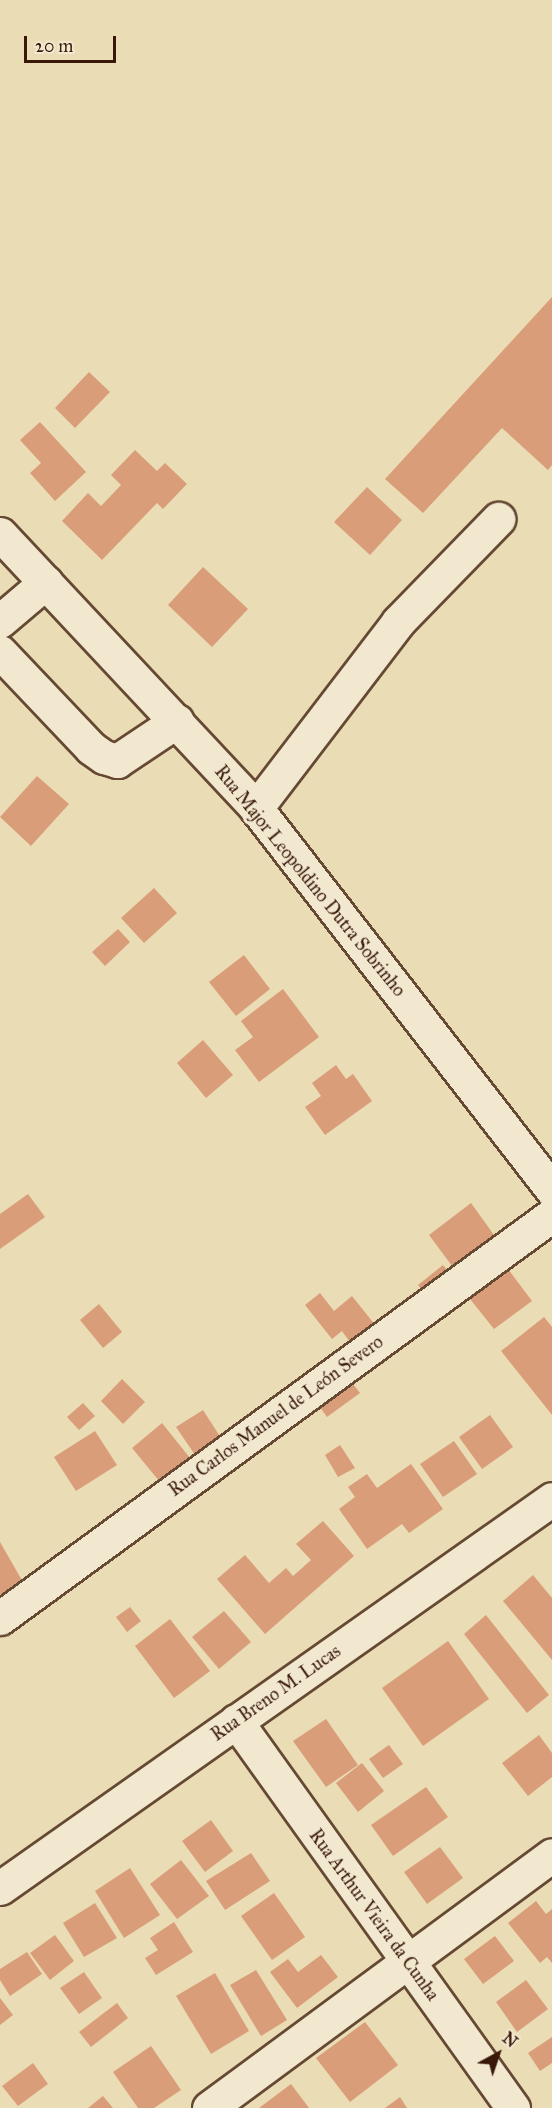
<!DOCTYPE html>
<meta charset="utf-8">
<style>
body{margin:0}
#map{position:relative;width:552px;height:2108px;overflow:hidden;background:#eadcb5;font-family:"IM FELL Great Primer",serif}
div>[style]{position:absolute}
.building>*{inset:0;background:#d99e79}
.roads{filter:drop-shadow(2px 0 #654933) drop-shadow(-2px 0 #654933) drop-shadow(0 2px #654933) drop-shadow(0 -2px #654933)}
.minor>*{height:33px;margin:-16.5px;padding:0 16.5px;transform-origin:16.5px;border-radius:16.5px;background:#f1e8cf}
span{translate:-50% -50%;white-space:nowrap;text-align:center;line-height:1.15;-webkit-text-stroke:6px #f1e8cf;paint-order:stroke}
.street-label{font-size:18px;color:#391808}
.north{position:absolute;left:468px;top:2024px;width:60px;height:60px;-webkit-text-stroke:4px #f1e8cf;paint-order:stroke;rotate:40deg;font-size:16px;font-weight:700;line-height:24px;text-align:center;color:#391808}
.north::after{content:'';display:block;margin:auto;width:21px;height:27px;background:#391808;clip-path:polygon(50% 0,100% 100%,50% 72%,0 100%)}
.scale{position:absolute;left:24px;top:36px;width:92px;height:27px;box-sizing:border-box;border:3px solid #391808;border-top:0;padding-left:8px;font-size:18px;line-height:21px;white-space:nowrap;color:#391808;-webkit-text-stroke:4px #f1e8cf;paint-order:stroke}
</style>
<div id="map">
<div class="building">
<div style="clip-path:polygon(552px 297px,552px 465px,548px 470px,502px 428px,423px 513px,385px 479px)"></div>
<div style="clip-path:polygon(89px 372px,110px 392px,75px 428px,55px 408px)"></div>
<div style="clip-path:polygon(40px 422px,86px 472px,55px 501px,30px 473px,41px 463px,20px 440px)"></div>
<div style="clip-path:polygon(135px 450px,157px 471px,165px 463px,187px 484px,163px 509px,157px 503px,102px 560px,62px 521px,88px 493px,101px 506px,121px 485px,111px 475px)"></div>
<div style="clip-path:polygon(367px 487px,402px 520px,370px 555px,334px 522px)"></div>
<div style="clip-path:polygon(203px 567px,248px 609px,212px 647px,168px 605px)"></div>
<div style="clip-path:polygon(37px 776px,69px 804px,31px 846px,0 817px)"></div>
<div style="clip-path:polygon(154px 888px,177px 913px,144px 943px,121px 918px)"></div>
<div style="clip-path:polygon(118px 929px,130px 942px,105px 966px,92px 952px)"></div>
<div style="clip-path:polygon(244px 955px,270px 989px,236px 1016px,209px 982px)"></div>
<div style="clip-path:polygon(283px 989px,319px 1037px,259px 1082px,235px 1050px,253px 1037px,241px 1021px)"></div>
<div style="clip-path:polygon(203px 1040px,233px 1075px,206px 1098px,177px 1063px)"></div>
<div style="clip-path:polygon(336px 1065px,346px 1079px,353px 1074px,372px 1101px,325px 1135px,305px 1107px,321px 1096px,312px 1083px)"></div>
<div style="clip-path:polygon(28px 1194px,45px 1217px,0 1249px,0 1214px)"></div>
<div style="clip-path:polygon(471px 1203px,494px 1235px,452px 1266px,429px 1235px)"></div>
<div style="clip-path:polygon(443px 1265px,453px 1277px,428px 1297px,418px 1285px)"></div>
<div style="clip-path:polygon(505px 1265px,532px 1301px,494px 1329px,466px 1294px)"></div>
<div style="clip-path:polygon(320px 1293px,334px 1311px,352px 1296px,376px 1326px,352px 1345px,342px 1331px,332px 1339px,305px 1305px)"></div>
<div style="clip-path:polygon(99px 1304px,122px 1332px,103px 1348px,80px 1320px)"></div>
<div style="clip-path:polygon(544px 1317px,552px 1327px,552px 1415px,501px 1351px)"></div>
<div style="clip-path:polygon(346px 1375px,360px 1393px,327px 1417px,314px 1399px)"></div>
<div style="clip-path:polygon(122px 1379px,145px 1402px,123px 1424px,101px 1401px)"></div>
<div style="clip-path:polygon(83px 1403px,95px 1416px,79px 1430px,67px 1417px)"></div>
<div style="clip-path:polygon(203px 1410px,221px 1438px,195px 1455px,176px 1427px)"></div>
<div style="clip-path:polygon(490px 1415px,513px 1447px,482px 1469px,459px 1437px)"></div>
<div style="clip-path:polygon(162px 1423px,190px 1458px,160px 1482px,132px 1448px)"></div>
<div style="clip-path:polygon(95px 1431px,117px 1465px,76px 1491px,54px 1457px)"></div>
<div style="clip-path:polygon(454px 1441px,477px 1474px,443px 1497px,420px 1464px)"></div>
<div style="clip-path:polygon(340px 1445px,355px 1468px,338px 1477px,325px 1455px)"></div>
<div style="clip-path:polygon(411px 1464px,443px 1509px,409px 1533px,402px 1524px,367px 1549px,339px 1509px,355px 1497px,348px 1487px,367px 1474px,377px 1488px)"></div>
<div style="clip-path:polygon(323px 1521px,354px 1556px,265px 1634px,217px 1579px,245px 1555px,269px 1583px,286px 1568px,293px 1576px,311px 1560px,296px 1544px)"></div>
<div style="clip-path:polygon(0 1542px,23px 1582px,0 1595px)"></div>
<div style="clip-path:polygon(533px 1575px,552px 1598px,552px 1660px,503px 1601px)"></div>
<div style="clip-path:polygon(130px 1607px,141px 1621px,127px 1632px,116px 1617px)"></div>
<div style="clip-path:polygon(224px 1611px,251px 1642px,219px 1669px,192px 1637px)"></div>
<div style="clip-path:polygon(486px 1615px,549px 1695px,527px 1713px,464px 1634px)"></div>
<div style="clip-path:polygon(170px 1619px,210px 1671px,174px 1698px,135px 1646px)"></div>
<div style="clip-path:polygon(448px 1641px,489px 1699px,423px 1746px,382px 1688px)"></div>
<div style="clip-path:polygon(326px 1719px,358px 1765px,326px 1787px,293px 1741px)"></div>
<div style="clip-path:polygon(539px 1735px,552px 1753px,552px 1777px,528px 1796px,502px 1763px)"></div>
<div style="clip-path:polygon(389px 1745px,403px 1764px,383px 1778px,369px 1759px)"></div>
<div style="clip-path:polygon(362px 1763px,384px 1791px,358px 1812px,336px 1783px)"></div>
<div style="clip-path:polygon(426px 1787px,448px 1817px,393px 1856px,371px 1825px)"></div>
<div style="clip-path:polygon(211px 1820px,233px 1851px,205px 1872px,182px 1841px)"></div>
<div style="clip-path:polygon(440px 1847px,463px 1878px,427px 1904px,404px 1872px)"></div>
<div style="clip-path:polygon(251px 1853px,270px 1881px,225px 1910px,206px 1881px)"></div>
<div style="clip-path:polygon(181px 1860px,209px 1896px,177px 1919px,150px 1884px)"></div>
<div style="clip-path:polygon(130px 1868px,160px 1915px,124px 1938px,95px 1891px)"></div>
<div style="clip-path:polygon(274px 1893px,305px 1937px,272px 1960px,241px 1916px)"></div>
<div style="clip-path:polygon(536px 1901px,546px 1914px,552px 1909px,552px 1963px,547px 1957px,540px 1963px,508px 1923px)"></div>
<div style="clip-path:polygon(95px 1903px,117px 1938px,84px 1957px,63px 1923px)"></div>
<div style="clip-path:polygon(174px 1922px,193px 1952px,156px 1975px,145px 1958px,158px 1950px,150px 1938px)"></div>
<div style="clip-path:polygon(55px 1935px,74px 1961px,50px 1980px,30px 1953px)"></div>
<div style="clip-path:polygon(495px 1936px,514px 1961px,483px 1984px,464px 1959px)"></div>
<div style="clip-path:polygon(27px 1952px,42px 1974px,10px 1996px,0 1980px,0 1969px)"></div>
<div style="clip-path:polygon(321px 1955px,338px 1977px,297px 2008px,270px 1972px,288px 1959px,298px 1972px)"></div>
<div style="clip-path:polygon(256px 1970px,287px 2020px,261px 2036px,230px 1985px)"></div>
<div style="clip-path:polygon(84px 1972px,102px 1998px,79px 2014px,60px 1988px)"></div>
<div style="clip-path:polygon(215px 1973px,249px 2031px,211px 2054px,176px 1996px)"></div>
<div style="clip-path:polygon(526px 1980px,548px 2009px,517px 2032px,496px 2002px)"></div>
<div style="clip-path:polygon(0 1998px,13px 2015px,0 2025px)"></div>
<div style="clip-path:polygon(117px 2003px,128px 2018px,91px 2047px,79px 2032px)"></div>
<div style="clip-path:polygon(365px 2022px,398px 2065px,350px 2102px,316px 2058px)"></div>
<div style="clip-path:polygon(552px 2037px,552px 2063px,540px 2071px,528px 2053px)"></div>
<div style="clip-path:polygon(151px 2046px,181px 2090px,154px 2108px,138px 2108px,113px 2072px)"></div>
<div style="clip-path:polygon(33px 2063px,48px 2084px,18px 2106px,2px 2086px)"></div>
<div style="clip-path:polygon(291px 2084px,309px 2108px,259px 2108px)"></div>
<div style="clip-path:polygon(103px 2096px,113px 2108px,88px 2108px)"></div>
<div style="clip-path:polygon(400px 2097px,407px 2108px,385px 2108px)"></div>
</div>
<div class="roads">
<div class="minor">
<div style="left:0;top:534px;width:375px;rotate:46.9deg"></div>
<div style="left:256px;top:808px;width:483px;rotate:52.2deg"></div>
<div style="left:0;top:621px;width:60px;rotate:-40.3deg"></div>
<div style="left:0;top:652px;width:132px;rotate:46.5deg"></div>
<div style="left:91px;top:748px;width:16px;rotate:35deg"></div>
<div style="left:104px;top:757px;width:14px;rotate:17deg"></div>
<div style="left:117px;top:761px;width:72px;rotate:-33.7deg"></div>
<div style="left:256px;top:808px;width:234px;rotate:-52.6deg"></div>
<div style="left:398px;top:622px;width:144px;rotate:-45.8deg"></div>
<div style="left:0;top:1618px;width:683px;rotate:-36.13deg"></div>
<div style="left:236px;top:1721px;width:476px;rotate:54.4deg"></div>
<div style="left:0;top:1888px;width:675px;rotate:-35.17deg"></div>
<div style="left:209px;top:2108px;width:426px;rotate:-36.4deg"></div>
</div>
</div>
<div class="street-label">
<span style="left:310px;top:881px;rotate:51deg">Rua Major Leopoldino Dutra Sobrinho</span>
<span style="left:276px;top:1416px;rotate:-36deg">Rua Carlos Manuel de León Severo</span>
<span style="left:276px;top:1693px;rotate:-35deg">Rua Breno M. Lucas</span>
<span style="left:374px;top:1915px;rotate:54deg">Rua Arthur Vieira da Cunha</span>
</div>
<div class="north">N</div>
<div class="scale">20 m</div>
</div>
